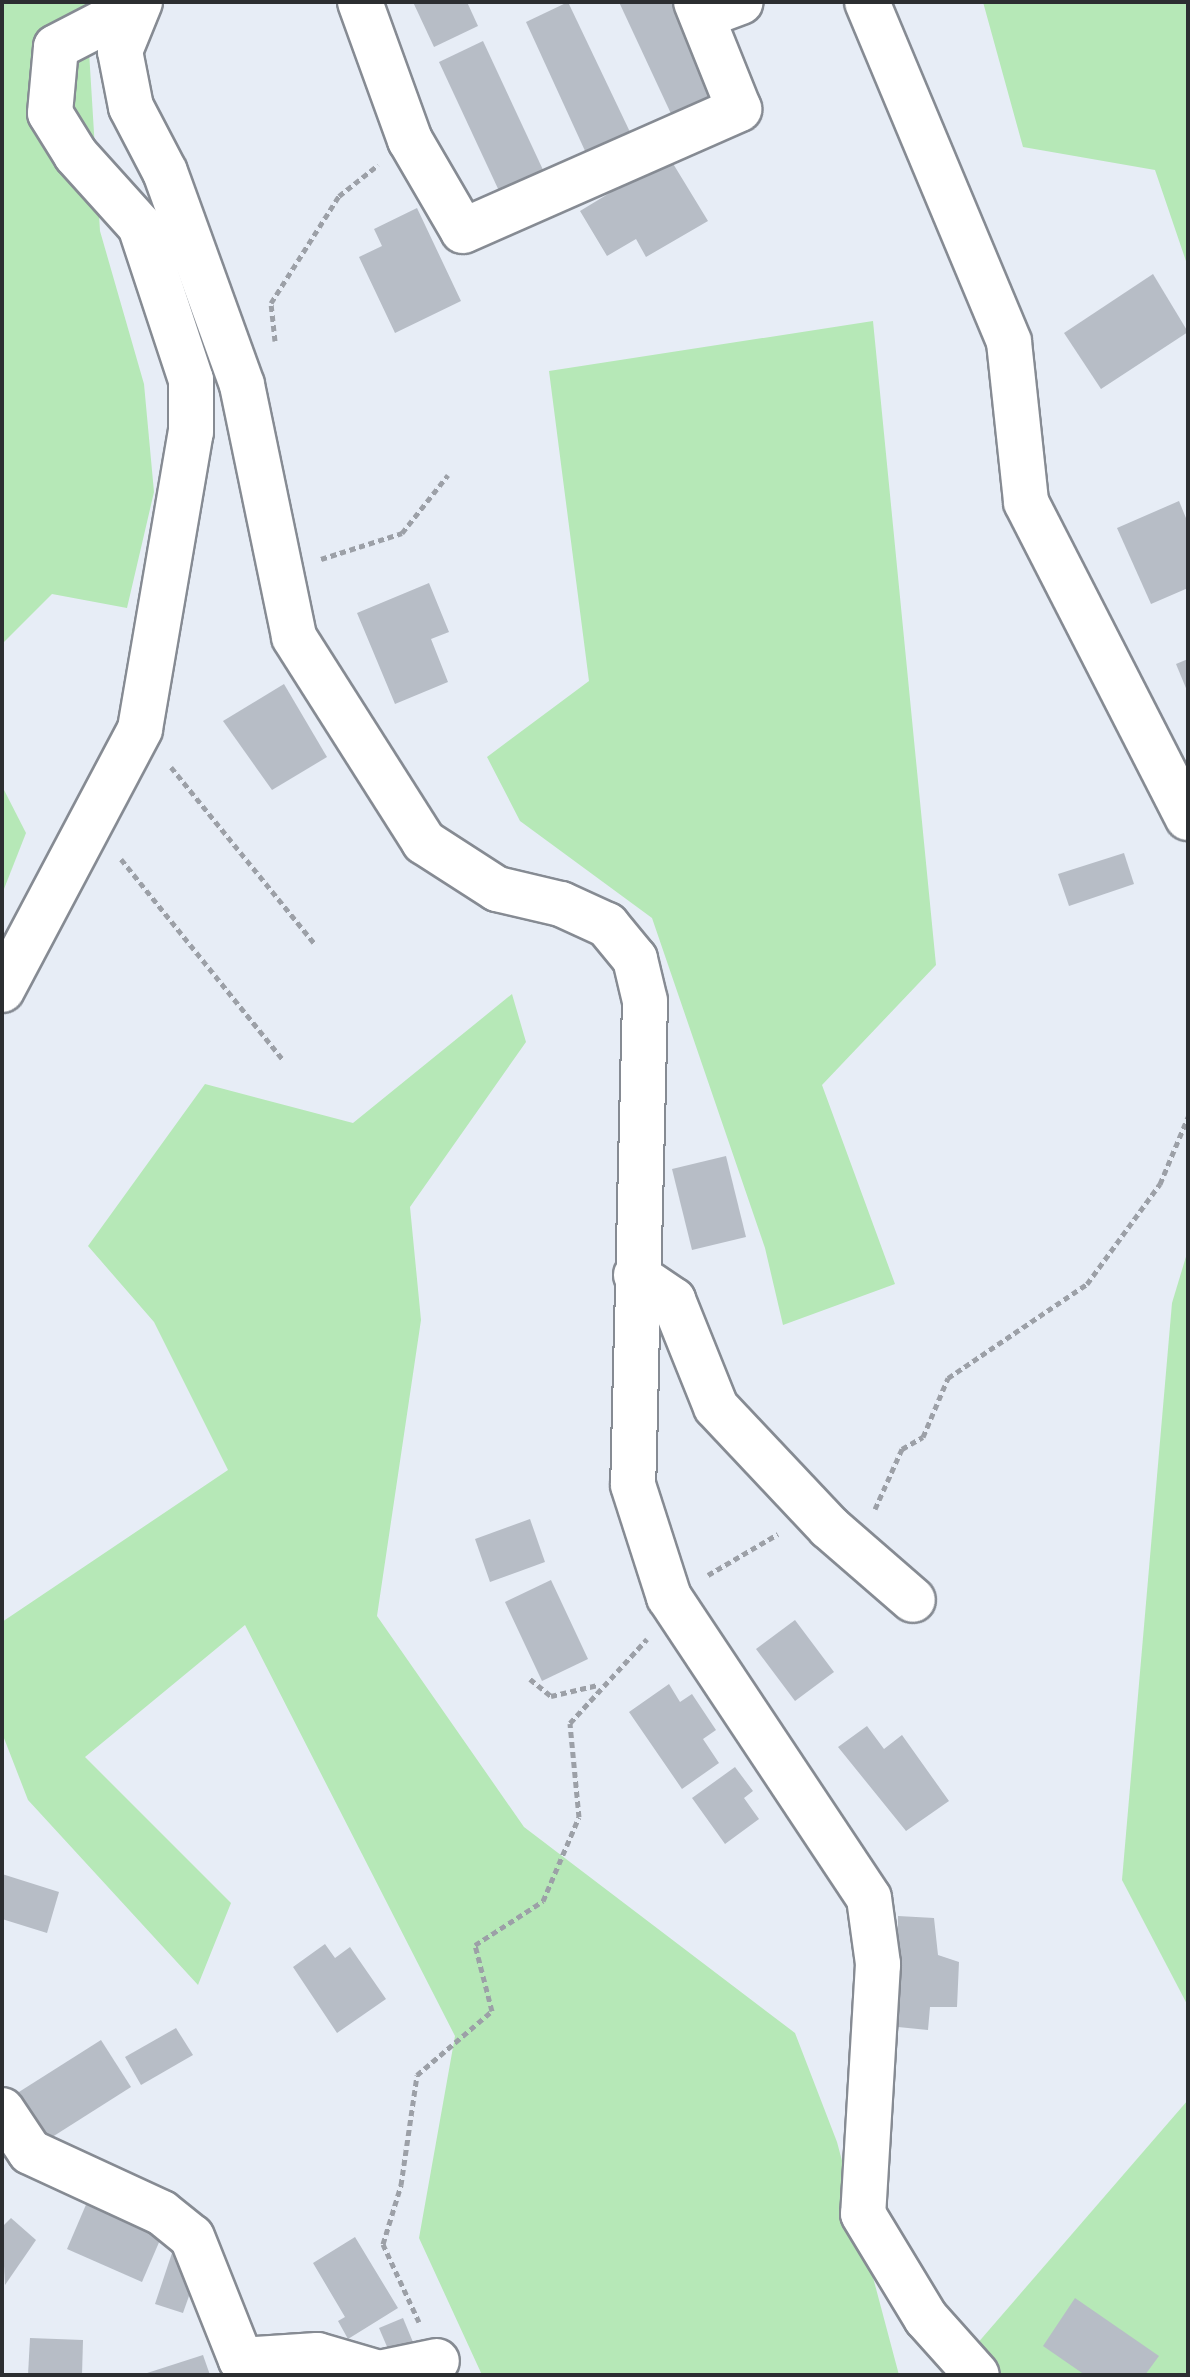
<!DOCTYPE html>
<style>
body{margin:0}
#map{position:relative;width:1190px;height:2377px;overflow:hidden;background:#e7edf6;font-family:"Sofia Sans Condensed",sans-serif}
div>[style]{position:absolute}
.green>*{inset:0;background:#b6e8b7}
.building>*{inset:0;background:#b7bdc6}
.path>*{height:5px;margin-top:-2.5px;transform-origin:0;background:repeating-linear-gradient(90deg,#9ca0a7 0 6px,transparent 0 10px)}
.roads{filter:drop-shadow(2px 0 #868b93) drop-shadow(-2px 0 #868b93) drop-shadow(0 2px #868b93) drop-shadow(0 -2px #868b93)}
.minor>*{height:44px;margin:-22px;padding:0 22px;transform-origin:22px;border-radius:22px;background:#fff}
span{translate:-50% -50%;white-space:nowrap;text-align:center;line-height:1.15;-webkit-text-stroke:6px #fff;paint-order:stroke}
.frame{position:absolute;inset:0;border:4px solid #2c2e31;pointer-events:none}
</style>
<div id="map">
<div class="green">
<div style="clip-path:polygon(2px 2px,86px 2px,100px 231px,144px 384px,154px 492px,127px 608px,52px 594px,2px 644px)"></div>
<div style="clip-path:polygon(983px 2px,1188px 2px,1188px 267px,1155px 170px,1023px 147px)"></div>
<div style="clip-path:polygon(873px 321px,936px 965px,822px 1085px,895px 1284px,783px 1325px,765px 1248px,652px 918px,520px 821px,487px 757px,589px 681px,549px 371px)"></div>
<div style="clip-path:polygon(2px 786px,26px 833px,2px 894px)"></div>
<div style="clip-path:polygon(512px 994px,526px 1042px,410px 1207px,421px 1320px,377px 1616px,524px 1827px,795px 2033px,837px 2142px,899px 2375px,482px 2375px,419px 2238px,455px 2036px,245px 1625px,85px 1757px,231px 1903px,198px 1985px,28px 1800px,2px 1733px,2px 1622px,228px 1470px,154px 1322px,88px 1246px,205px 1084px,353px 1123px)"></div>
<div style="clip-path:polygon(1188px 1250px,1188px 2006px,1122px 1880px,1172px 1303px)"></div>
<div style="clip-path:polygon(1188px 2100px,1188px 2375px,950px 2375px)"></div>
</div>
<div class="building">
<div style="clip-path:polygon(413px 2px,467px 2px,478px 26px,434px 47px)"></div>
<div style="clip-path:polygon(568px 2px,630px 132px,586px 153px,526px 22px)"></div>
<div style="clip-path:polygon(619px 2px,673px 2px,717px 97px,673px 118px)"></div>
<div style="clip-path:polygon(483px 41px,544px 172px,500px 193px,439px 62px)"></div>
<div style="clip-path:polygon(669px 157px,708px 221px,646px 257px,636px 239px,607px 256px,580px 211px)"></div>
<div style="clip-path:polygon(417px 208px,461px 301px,395px 333px,359px 257px,382px 246px,374px 229px)"></div>
<div style="clip-path:polygon(1153px 274px,1188px 332px,1101px 389px,1064px 333px)"></div>
<div style="clip-path:polygon(1179px 501px,1188px 523px,1188px 588px,1151px 604px,1117px 528px)"></div>
<div style="clip-path:polygon(429px 583px,449px 632px,431px 639px,448px 682px,395px 704px,357px 613px)"></div>
<div style="clip-path:polygon(1188px 659px,1188px 693px,1176px 664px)"></div>
<div style="clip-path:polygon(284px 684px,327px 757px,272px 790px,223px 721px)"></div>
<div style="clip-path:polygon(1124px 853px,1134px 884px,1069px 906px,1058px 874px)"></div>
<div style="clip-path:polygon(726px 1156px,746px 1237px,692px 1250px,672px 1169px)"></div>
<div style="clip-path:polygon(530px 1519px,545px 1562px,490px 1582px,475px 1539px)"></div>
<div style="clip-path:polygon(551px 1580px,588px 1659px,542px 1681px,505px 1602px)"></div>
<div style="clip-path:polygon(795px 1620px,834px 1672px,795px 1701px,756px 1649px)"></div>
<div style="clip-path:polygon(669px 1684px,680px 1702px,692px 1694px,716px 1730px,703px 1739px,719px 1763px,682px 1789px,629px 1712px)"></div>
<div style="clip-path:polygon(867px 1726px,884px 1749px,902px 1735px,949px 1801px,906px 1831px,838px 1747px)"></div>
<div style="clip-path:polygon(735px 1767px,753px 1791px,744px 1798px,759px 1819px,725px 1844px,692px 1798px)"></div>
<div style="clip-path:polygon(2px 1874px,59px 1892px,47px 1933px,2px 1919px)"></div>
<div style="clip-path:polygon(898px 1916px,934px 1918px,938px 1955px,959px 1962px,957px 2007px,930px 2007px,928px 2030px,898px 2027px)"></div>
<div style="clip-path:polygon(325px 1944px,335px 1958px,350px 1947px,386px 1999px,337px 2033px,293px 1967px)"></div>
<div style="clip-path:polygon(176px 2028px,193px 2055px,141px 2085px,125px 2057px)"></div>
<div style="clip-path:polygon(101px 2040px,131px 2087px,38px 2146px,11px 2097px)"></div>
<div style="clip-path:polygon(91px 2193px,166px 2226px,142px 2282px,67px 2249px)"></div>
<div style="clip-path:polygon(11px 2218px,36px 2240px,5px 2285px,2px 2227px)"></div>
<div style="clip-path:polygon(355px 2237px,398px 2308px,348px 2339px,338px 2321px,345px 2317px,313px 2263px)"></div>
<div style="clip-path:polygon(177px 2238px,206px 2248px,183px 2313px,155px 2304px)"></div>
<div style="clip-path:polygon(1075px 2298px,1159px 2356px,1145px 2375px,1085px 2375px,1043px 2346px)"></div>
<div style="clip-path:polygon(403px 2318px,415px 2347px,391px 2356px,379px 2328px)"></div>
<div style="clip-path:polygon(30px 2338px,83px 2340px,82px 2375px,28px 2375px)"></div>
<div style="clip-path:polygon(203px 2355px,210px 2375px,144px 2375px,144px 2374px)"></div>
</div>
<div class="path">
<div style="left:275px;top:341px;width:38px;rotate:-96deg"></div>
<div style="left:271px;top:303px;width:127px;rotate:-57.6deg"></div>
<div style="left:339px;top:196px;width:50px;rotate:-38.5deg"></div>
<div style="left:321px;top:559px;width:85px;rotate:-17.8deg"></div>
<div style="left:402px;top:533px;width:74px;rotate:-51.6deg"></div>
<div style="left:171px;top:767px;width:227px;rotate:50.9deg"></div>
<div style="left:121px;top:859px;width:258px;rotate:51.1deg"></div>
<div style="left:875px;top:1509px;width:66px;rotate:-65.8deg"></div>
<div style="left:902px;top:1449px;width:24px;rotate:-30deg"></div>
<div style="left:923px;top:1437px;width:64px;rotate:-67deg"></div>
<div style="left:948px;top:1378px;width:168px;rotate:-34.1deg"></div>
<div style="left:1087px;top:1284px;width:124px;rotate:-53.9deg"></div>
<div style="left:1160px;top:1184px;width:73px;rotate:-67.3deg"></div>
<div style="left:708px;top:1575px;width:81px;rotate:-30.4deg"></div>
<div style="left:530px;top:1679px;width:27px;rotate:39deg"></div>
<div style="left:551px;top:1696px;width:48px;rotate:-13.2deg"></div>
<div style="left:419px;top:2322px;width:86px;rotate:-114.8deg"></div>
<div style="left:383px;top:2244px;width:62px;rotate:-73deg"></div>
<div style="left:401px;top:2185px;width:111px;rotate:-81.7deg"></div>
<div style="left:417px;top:2075px;width:99px;rotate:-40.5deg"></div>
<div style="left:492px;top:2011px;width:68px;rotate:-104.4deg"></div>
<div style="left:475px;top:1945px;width:81px;rotate:-32.9deg"></div>
<div style="left:543px;top:1901px;width:91px;rotate:-66.8deg"></div>
<div style="left:579px;top:1817px;width:94px;rotate:-95.5deg"></div>
<div style="left:570px;top:1723px;width:114px;rotate:-47.5deg"></div>
</div>
<div class="roads">
<div class="minor">
<div style="left:140px;top:2px;width:53px;rotate:112.2deg"></div>
<div style="left:120px;top:51px;width:57px;rotate:78.9deg"></div>
<div style="left:131px;top:107px;width:73px;rotate:62.4deg"></div>
<div style="left:165px;top:172px;width:226px;rotate:70.1deg"></div>
<div style="left:242px;top:385px;width:257px;rotate:78.3deg"></div>
<div style="left:294px;top:637px;width:243px;rotate:57.6deg"></div>
<div style="left:424px;top:842px;width:87px;rotate:32.8deg"></div>
<div style="left:497px;top:889px;width:66px;rotate:13.2deg"></div>
<div style="left:561px;top:904px;width:51px;rotate:24.5deg"></div>
<div style="left:607px;top:925px;width:44px;rotate:50.5deg"></div>
<div style="left:635px;top:959px;width:43px;rotate:76.6deg"></div>
<div style="left:645px;top:1001px;width:484px;rotate:91.4deg"></div>
<div style="left:633px;top:1485px;width:118px;rotate:72.2deg"></div>
<div style="left:669px;top:1597px;width:361px;rotate:56.4deg"></div>
<div style="left:869px;top:1898px;width:67px;rotate:82.2deg"></div>
<div style="left:878px;top:1964px;width:250px;rotate:93.4deg"></div>
<div style="left:863px;top:2214px;width:122px;rotate:58.8deg"></div>
<div style="left:926px;top:2318px;width:76px;rotate:48.2deg"></div>
<div style="left:360px;top:2px;width:147px;rotate:70.1deg"></div>
<div style="left:410px;top:140px;width:105px;rotate:59.8deg"></div>
<div style="left:463px;top:231px;width:302px;rotate:-23.8deg"></div>
<div style="left:739px;top:109px;width:115px;rotate:-111.9deg"></div>
<div style="left:867px;top:2px;width:368px;rotate:67.3deg"></div>
<div style="left:1009px;top:342px;width:161px;rotate:83.9deg"></div>
<div style="left:1026px;top:502px;width:355px;rotate:62.9deg"></div>
<div style="left:703px;top:16px;width:40px;rotate:-20.2deg"></div>
<div style="left:2px;top:990px;width:295px;rotate:-62.1deg"></div>
<div style="left:140px;top:729px;width:301px;rotate:-80.3deg"></div>
<div style="left:191px;top:432px;width:52px;rotate:-90deg"></div>
<div style="left:191px;top:380px;width:162px;rotate:-108.3deg"></div>
<div style="left:140px;top:226px;width:96px;rotate:-132deg"></div>
<div style="left:76px;top:155px;width:49px;rotate:-121.8deg"></div>
<div style="left:50px;top:113px;width:66px;rotate:-84.8deg"></div>
<div style="left:56px;top:47px;width:93px;rotate:-27.4deg"></div>
<div style="left:636px;top:1275px;width:45px;rotate:34deg"></div>
<div style="left:673px;top:1300px;width:115px;rotate:68.1deg"></div>
<div style="left:716px;top:1407px;width:165px;rotate:46.7deg"></div>
<div style="left:829px;top:1527px;width:111px;rotate:41deg"></div>
<div style="left:2px;top:2110px;width:50px;rotate:56.3deg"></div>
<div style="left:30px;top:2152px;width:145px;rotate:24.8deg"></div>
<div style="left:162px;top:2213px;width:38px;rotate:39deg"></div>
<div style="left:192px;top:2237px;width:132px;rotate:68.3deg"></div>
<div style="left:241px;top:2360px;width:76px;rotate:-3.8deg"></div>
<div style="left:317px;top:2355px;width:65px;rotate:16.2deg"></div>
<div style="left:379px;top:2373px;width:59px;rotate:-11.7deg"></div>
</div>
</div>
<div class="frame"></div>
</div>
